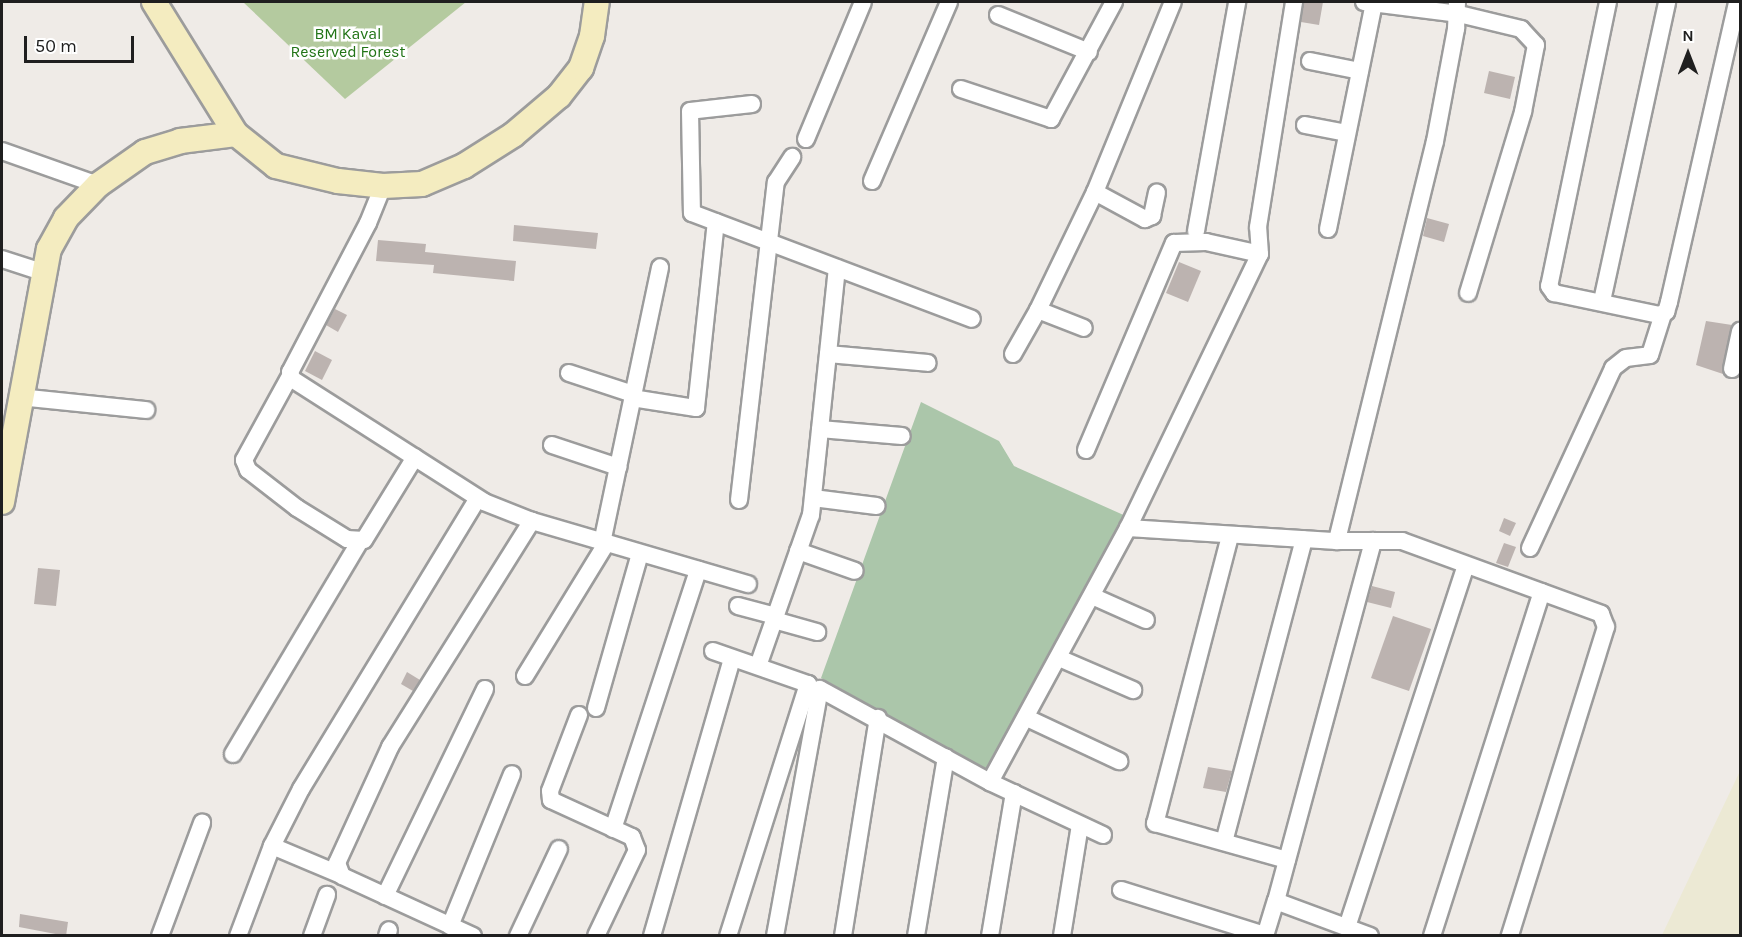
<!DOCTYPE html>
<style>
body{margin:0}
#map{position:relative;width:1742px;height:937px;overflow:hidden;background:#efebe7;font-family:Karla,sans-serif}
div>[style]{position:absolute}
.farmland>*{inset:0;background:#ece9d4}
.forest>*{inset:0;background:#b4ca9f}
.cemetery>*{inset:0;background:#abc6aa}
.building>*{inset:0;background:#bcb3b0}
.roads{filter:drop-shadow(2px 0 #9c9c9c) drop-shadow(-2px 0 #9c9c9c) drop-shadow(0 2px #9c9c9c) drop-shadow(0 -2px #9c9c9c)}
.street>*{height:16px;margin:-8px;padding:0 8px;transform-origin:8px;border-radius:8px;background:#fff}
.secondary>*{height:24px;margin:-12px;padding:0 12px;transform-origin:12px;border-radius:12px;background:#f4ecc0}
span{translate:-50% -50%;white-space:nowrap;text-align:center;line-height:1.15;-webkit-text-stroke:5px #fff;paint-order:stroke}
.park-label{font-size:16px;color:#217416}
.frame{position:absolute;inset:0;border:3px solid #1f1f1f;pointer-events:none}
.north{position:absolute;left:1658px;top:24px;width:60px;height:60px;-webkit-text-stroke:4px #fff;paint-order:stroke;rotate:0deg;font-size:16px;font-weight:700;line-height:24px;text-align:center;color:#1f1f1f}
.north::after{content:'';display:block;margin:auto;width:21px;height:27px;background:#1f1f1f;clip-path:polygon(50% 0,100% 100%,50% 72%,0 100%)}
.scale{position:absolute;left:24px;top:36px;width:110px;height:27px;box-sizing:border-box;border:3px solid #1f1f1f;border-top:0;padding-left:8px;font-size:18px;line-height:21px;white-space:nowrap;color:#1f1f1f;-webkit-text-stroke:4px #fff;paint-order:stroke}
</style>
<div id="map">
<div class="farmland">
<div style="clip-path:polygon(1740px 771px,1740px 935px,1662px 935px)"></div>
</div>
<div class="forest">
<div style="clip-path:polygon(243px 2px,466px 2px,345px 99px)"></div>
</div>
<div class="cemetery">
<div style="clip-path:polygon(921px 402px,999px 441px,1014px 466px,1128px 517px,989px 771px,821px 678px)"></div>
</div>
<div class="building">
<div style="clip-path:polygon(1304px 2px,1323px 2px,1319px 25px,1301px 22px)"></div>
<div style="clip-path:polygon(1489px 71px,1515px 77px,1510px 99px,1484px 93px)"></div>
<div style="clip-path:polygon(1427px 218px,1449px 224px,1444px 242px,1423px 236px)"></div>
<div style="clip-path:polygon(514px 225px,598px 233px,596px 249px,513px 241px)"></div>
<div style="clip-path:polygon(378px 240px,426px 244px,425px 252px,516px 261px,514px 281px,433px 273px,434px 265px,376px 261px)"></div>
<div style="clip-path:polygon(1179px 262px,1201px 271px,1188px 302px,1166px 293px)"></div>
<div style="clip-path:polygon(335px 309px,347px 315px,338px 332px,326px 325px)"></div>
<div style="clip-path:polygon(1706px 321px,1732px 325px,1723px 374px,1696px 365px)"></div>
<div style="clip-path:polygon(315px 351px,332px 360px,322px 380px,305px 371px)"></div>
<div style="clip-path:polygon(1504px 518px,1516px 523px,1510px 536px,1499px 531px)"></div>
<div style="clip-path:polygon(1504px 543px,1516px 547px,1508px 567px,1496px 563px)"></div>
<div style="clip-path:polygon(38px 568px,60px 570px,56px 606px,34px 604px)"></div>
<div style="clip-path:polygon(1372px 586px,1395px 592px,1391px 608px,1367px 602px)"></div>
<div style="clip-path:polygon(1393px 616px,1431px 629px,1409px 691px,1371px 678px)"></div>
<div style="clip-path:polygon(407px 672px,420px 680px,413px 691px,401px 684px)"></div>
<div style="clip-path:polygon(1208px 767px,1232px 771px,1226px 792px,1203px 788px)"></div>
<div style="clip-path:polygon(20px 914px,68px 922px,66px 936px,19px 927px)"></div>
</div>
<div class="roads">
<div class="street">
<div style="left:1364px;top:2px;width:96px;rotate:7.2deg"></div>
<div style="left:1459px;top:14px;width:64px;rotate:13.6deg"></div>
<div style="left:1521px;top:29px;width:22px;rotate:47deg"></div>
<div style="left:1536px;top:45px;width:68px;rotate:101deg"></div>
<div style="left:1523px;top:112px;width:189px;rotate:106.9deg"></div>
<div style="left:1457px;top:2px;width:27px;rotate:92deg"></div>
<div style="left:1456px;top:29px;width:114px;rotate:100.6deg"></div>
<div style="left:1435px;top:141px;width:412px;rotate:103.8deg"></div>
<div style="left:1337px;top:541px;width:65px"></div>
<div style="left:1402px;top:541px;width:212px;rotate:20.1deg"></div>
<div style="left:1601px;top:614px;width:14px;rotate:69deg"></div>
<div style="left:1606px;top:627px;width:324px;rotate:107.3deg"></div>
<div style="left:1608px;top:2px;width:290px;rotate:101.7deg"></div>
<div style="left:1549px;top:286px;width:9px;rotate:54deg"></div>
<div style="left:1554px;top:293px;width:107px;rotate:11.8deg"></div>
<div style="left:1659px;top:315px;width:8px;rotate:-23deg"></div>
<div style="left:1666px;top:312px;width:10px;rotate:-73deg"></div>
<div style="left:1669px;top:302px;width:308px;rotate:-77.2deg"></div>
<div style="left:998px;top:15px;width:98px;rotate:22.1deg"></div>
<div style="left:1310px;top:61px;width:51px;rotate:11.3deg"></div>
<div style="left:961px;top:89px;width:95px;rotate:18.4deg"></div>
<div style="left:1051px;top:119px;width:133px;rotate:-61.7deg"></div>
<div style="left:752px;top:104px;width:62px;rotate:173.6deg"></div>
<div style="left:690px;top:111px;width:102px;rotate:88.9deg"></div>
<div style="left:692px;top:213px;width:299px;rotate:20.7deg"></div>
<div style="left:1305px;top:125px;width:43px;rotate:10.8deg"></div>
<div style="left:806px;top:139px;width:148px;rotate:-67.4deg"></div>
<div style="left:2px;top:151px;width:102px;rotate:19.5deg"></div>
<div style="left:872px;top:181px;width:195px;rotate:-66.7deg"></div>
<div style="left:383px;top:186px;width:40px;rotate:112deg"></div>
<div style="left:368px;top:223px;width:168px;rotate:117.6deg"></div>
<div style="left:290px;top:372px;width:7px;rotate:74deg"></div>
<div style="left:292px;top:379px;width:228px;rotate:32.6deg"></div>
<div style="left:484px;top:502px;width:52px;rotate:21.6deg"></div>
<div style="left:532px;top:521px;width:225px;rotate:16.3deg"></div>
<div style="left:1095px;top:192px;width:57px;rotate:28.4deg"></div>
<div style="left:1145px;top:219px;width:8px;rotate:-23deg"></div>
<div style="left:1152px;top:216px;width:24px;rotate:-78deg"></div>
<div style="left:1328px;top:229px;width:231px;rotate:-78.5deg"></div>
<div style="left:1196px;top:231px;width:233px;rotate:-79.8deg"></div>
<div style="left:2px;top:259px;width:45px;rotate:18deg"></div>
<div style="left:1602px;top:301px;width:306px;rotate:-77.7deg"></div>
<div style="left:1038px;top:310px;width:49px;rotate:21.4deg"></div>
<div style="left:828px;top:354px;width:100px;rotate:5.1deg"></div>
<div style="left:1013px;top:354px;width:51px;rotate:-60.4deg"></div>
<div style="left:1038px;top:310px;width:131px;rotate:-64.2deg"></div>
<div style="left:1095px;top:192px;width:205px;rotate:-67.7deg"></div>
<div style="left:1732px;top:369px;width:39px;rotate:-78deg"></div>
<div style="left:569px;top:373px;width:67px;rotate:18.2deg"></div>
<div style="left:290px;top:376px;width:96px;rotate:118.7deg"></div>
<div style="left:244px;top:460px;width:11px;rotate:68deg"></div>
<div style="left:248px;top:470px;width:62px;rotate:37.8deg"></div>
<div style="left:297px;top:508px;width:59px;rotate:31.8deg"></div>
<div style="left:347px;top:539px;width:17px;rotate:3deg"></div>
<div style="left:364px;top:540px;width:97px;rotate:-58.4deg"></div>
<div style="left:20px;top:397px;width:127px;rotate:5.9deg"></div>
<div style="left:632px;top:398px;width:65px;rotate:8.9deg"></div>
<div style="left:696px;top:408px;width:187px;rotate:-83.9deg"></div>
<div style="left:820px;top:429px;width:82px;rotate:4.9deg"></div>
<div style="left:552px;top:445px;width:70px;rotate:18.4deg"></div>
<div style="left:618px;top:467px;width:78px;rotate:101.9deg"></div>
<div style="left:1086px;top:450px;width:225px;rotate:-67deg"></div>
<div style="left:1174px;top:243px;width:32px;rotate:-2deg"></div>
<div style="left:1206px;top:242px;width:55px;rotate:12.5deg"></div>
<div style="left:618px;top:467px;width:204px;rotate:-78.1deg"></div>
<div style="left:813px;top:498px;width:64px;rotate:7.2deg"></div>
<div style="left:739px;top:500px;width:320px;rotate:-83.4deg"></div>
<div style="left:776px;top:182px;width:30px;rotate:-57deg"></div>
<div style="left:1128px;top:528px;width:209px;rotate:3.6deg"></div>
<div style="left:1230px;top:536px;width:297px;rotate:104.6deg"></div>
<div style="left:1155px;top:823px;width:137px;rotate:15.7deg"></div>
<div style="left:1530px;top:548px;width:198px;rotate:-65.2deg"></div>
<div style="left:1613px;top:368px;width:16px;rotate:-38deg"></div>
<div style="left:1626px;top:358px;width:24px;rotate:-7deg"></div>
<div style="left:1650px;top:355px;width:43px;rotate:-72.4deg"></div>
<div style="left:798px;top:551px;width:60px;rotate:19.3deg"></div>
<div style="left:1092px;top:596px;width:59px;rotate:24deg"></div>
<div style="left:738px;top:606px;width:38px;rotate:15deg"></div>
<div style="left:774px;top:620px;width:45px;rotate:15.6deg"></div>
<div style="left:713px;top:651px;width:101px;rotate:19.2deg"></div>
<div style="left:808px;top:684px;width:264px;rotate:107.6deg"></div>
<div style="left:1059px;top:658px;width:81px;rotate:23.4deg"></div>
<div style="left:758px;top:666px;width:160px;rotate:-70.7deg"></div>
<div style="left:811px;top:515px;width:248px;rotate:-84deg"></div>
<div style="left:525px;top:676px;width:155px;rotate:-58.5deg"></div>
<div style="left:596px;top:708px;width:160px;rotate:-74.1deg"></div>
<div style="left:579px;top:715px;width:81px;rotate:110.9deg"></div>
<div style="left:550px;top:791px;width:9px;rotate:84deg"></div>
<div style="left:551px;top:800px;width:89px;rotate:24.6deg"></div>
<div style="left:632px;top:837px;width:14px;rotate:69deg"></div>
<div style="left:637px;top:850px;width:95px;rotate:115.5deg"></div>
<div style="left:1027px;top:718px;width:102px;rotate:25.1deg"></div>
<div style="left:233px;top:754px;width:248px;rotate:-59.2deg"></div>
<div style="left:613px;top:829px;width:273px;rotate:-71.8deg"></div>
<div style="left:1103px;top:835px;width:125px;rotate:-154.9deg"></div>
<div style="left:990px;top:782px;width:289px;rotate:-61.5deg"></div>
<div style="left:1128px;top:528px;width:304px;rotate:-64.3deg"></div>
<div style="left:1260px;top:254px;width:27px;rotate:-94deg"></div>
<div style="left:1258px;top:227px;width:228px;rotate:-80.9deg"></div>
<div style="left:1224px;top:842px;width:313px;rotate:-75.2deg"></div>
<div style="left:272px;top:846px;width:73px;rotate:22.7deg"></div>
<div style="left:1121px;top:890px;width:151px;rotate:17.4deg"></div>
<div style="left:385px;top:896px;width:230px;rotate:-64.2deg"></div>
<div style="left:450px;top:926px;width:164px;rotate:-67.8deg"></div>
<div style="left:1347px;top:927px;width:381px;rotate:-71.8deg"></div>
<div style="left:160px;top:936px;width:121px;rotate:-69.6deg"></div>
<div style="left:238px;top:936px;width:96px;rotate:-69.3deg"></div>
<div style="left:272px;top:846px;width:64px;rotate:-63deg"></div>
<div style="left:301px;top:789px;width:339px;rotate:-58.7deg"></div>
<div style="left:312px;top:936px;width:44px;rotate:-69.9deg"></div>
<div style="left:387px;top:936px;width:6px;rotate:-72deg"></div>
<div style="left:473px;top:936px;width:144px;rotate:-155.4deg"></div>
<div style="left:342px;top:876px;width:14px;rotate:-111deg"></div>
<div style="left:337px;top:863px;width:128px;rotate:-65.4deg"></div>
<div style="left:390px;top:747px;width:267px;rotate:-57.9deg"></div>
<div style="left:518px;top:936px;width:96px;rotate:-64.8deg"></div>
<div style="left:652px;top:936px;width:289px;rotate:-73.9deg"></div>
<div style="left:775px;top:936px;width:251px;rotate:-79.7deg"></div>
<div style="left:820px;top:689px;width:194px;rotate:28.7deg"></div>
<div style="left:843px;top:936px;width:221px;rotate:-80.9deg"></div>
<div style="left:916px;top:936px;width:181px;rotate:-80.5deg"></div>
<div style="left:990px;top:936px;width:145px;rotate:-80.5deg"></div>
<div style="left:1062px;top:936px;width:112px;rotate:-80.8deg"></div>
<div style="left:1265px;top:936px;width:37px;rotate:-73deg"></div>
<div style="left:1370px;top:936px;width:100px;rotate:-159.6deg"></div>
<div style="left:1276px;top:901px;width:373px;rotate:-74.9deg"></div>
<div style="left:1432px;top:936px;width:361px;rotate:-72.3deg"></div>
</div>
<div class="secondary">
<div style="left:154px;top:2px;width:155px;rotate:58.2deg"></div>
<div style="left:236px;top:134px;width:51px;rotate:38.7deg"></div>
<div style="left:276px;top:166px;width:64px;rotate:13.6deg"></div>
<div style="left:338px;top:181px;width:45px;rotate:6.3deg"></div>
<div style="left:383px;top:186px;width:39px;rotate:-3deg"></div>
<div style="left:422px;top:184px;width:46px;rotate:-23.2deg"></div>
<div style="left:464px;top:166px;width:58px;rotate:-32.3deg"></div>
<div style="left:513px;top:135px;width:60px;rotate:-40.3deg"></div>
<div style="left:559px;top:96px;width:36px;rotate:-52deg"></div>
<div style="left:581px;top:68px;width:34px;rotate:-71deg"></div>
<div style="left:592px;top:36px;width:34px;rotate:-82deg"></div>
<div style="left:2px;top:502px;width:257px;rotate:-79.5deg"></div>
<div style="left:49px;top:249px;width:35px;rotate:-61deg"></div>
<div style="left:66px;top:218px;width:46px;rotate:-45.9deg"></div>
<div style="left:98px;top:185px;width:57px;rotate:-35.1deg"></div>
<div style="left:145px;top:152px;width:37px;rotate:-17deg"></div>
<div style="left:180px;top:141px;width:56px;rotate:-7.1deg"></div>
</div>
</div>
<div class="park-label">
<span style="left:348px;top:43px">BM Kaval<br>Reserved Forest</span>
</div>
<div class="frame"></div>
<div class="north">N</div>
<div class="scale">50 m</div>
</div>
